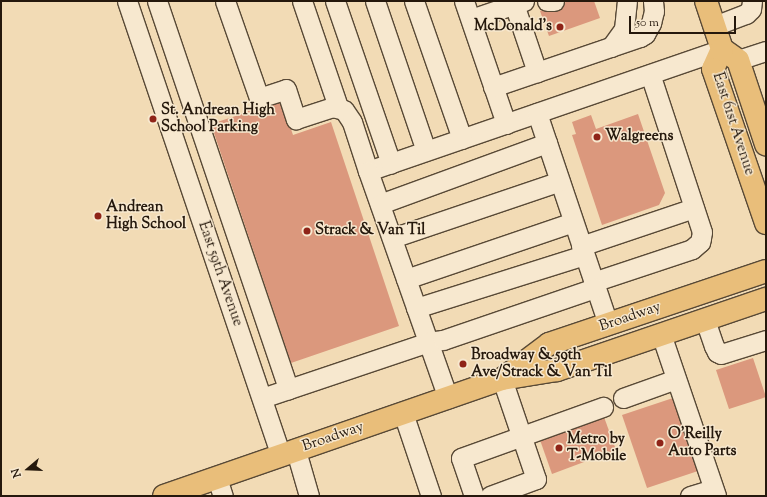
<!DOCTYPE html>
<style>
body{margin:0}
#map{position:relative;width:767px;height:497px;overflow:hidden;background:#f2dbb5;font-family:"Sorts Mill Goudy",serif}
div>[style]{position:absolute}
.building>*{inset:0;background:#db987d}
.roads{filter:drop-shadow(1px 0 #584936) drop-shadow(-1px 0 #584936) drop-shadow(0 1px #584936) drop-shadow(0 -1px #584936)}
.minor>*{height:19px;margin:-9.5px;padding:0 9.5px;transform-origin:9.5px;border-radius:9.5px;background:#f7e8cf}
.major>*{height:22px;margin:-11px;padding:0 11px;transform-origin:11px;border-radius:11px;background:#e9be7a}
.dots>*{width:11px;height:11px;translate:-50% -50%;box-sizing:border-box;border:2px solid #f7e8cf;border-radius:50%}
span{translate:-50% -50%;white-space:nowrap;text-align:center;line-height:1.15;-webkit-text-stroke:3px #f7e8cf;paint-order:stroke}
.poi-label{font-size:15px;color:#25180c;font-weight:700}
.right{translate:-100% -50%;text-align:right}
.left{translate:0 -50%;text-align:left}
.street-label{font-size:15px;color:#25180c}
.frame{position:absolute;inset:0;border:2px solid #25180c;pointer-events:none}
.north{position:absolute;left:8px;top:449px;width:40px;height:40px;-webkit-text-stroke:3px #f7e8cf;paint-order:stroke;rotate:251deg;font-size:11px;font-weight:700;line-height:16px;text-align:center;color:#25180c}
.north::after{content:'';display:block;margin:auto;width:14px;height:18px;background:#25180c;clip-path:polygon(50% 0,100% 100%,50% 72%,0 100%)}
.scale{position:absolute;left:629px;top:16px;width:107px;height:18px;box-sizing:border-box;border:2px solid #25180c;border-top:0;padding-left:5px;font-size:12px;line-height:14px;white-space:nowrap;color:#25180c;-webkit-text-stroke:3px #f7e8cf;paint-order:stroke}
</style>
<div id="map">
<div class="building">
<div style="clip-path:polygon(569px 1px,594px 1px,600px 18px,549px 36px,540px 11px)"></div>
<div style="clip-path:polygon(280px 97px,293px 135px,331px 122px,399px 326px,291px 363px,211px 124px,248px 112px,246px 108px)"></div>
<div style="clip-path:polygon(638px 114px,665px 193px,659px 205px,602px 225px,572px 135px,576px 134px,572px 122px,591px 115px,596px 129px)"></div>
<div style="clip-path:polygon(753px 358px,766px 397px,729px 409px,716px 370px)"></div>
<div style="clip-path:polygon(673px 398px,698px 471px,647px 488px,622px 415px)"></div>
<div style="clip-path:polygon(604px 417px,616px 450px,552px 474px,540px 440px)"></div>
</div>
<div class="roads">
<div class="minor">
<div style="left:127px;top:1px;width:480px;rotate:71.3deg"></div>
<div style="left:157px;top:1px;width:410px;rotate:71.3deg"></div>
<div style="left:225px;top:1px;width:103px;rotate:70.7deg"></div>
<div style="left:259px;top:98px;width:28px;rotate:-18deg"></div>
<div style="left:286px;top:89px;width:32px;rotate:72deg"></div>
<div style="left:296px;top:119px;width:38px;rotate:-18deg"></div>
<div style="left:332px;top:107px;width:12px;rotate:14deg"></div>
<div style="left:344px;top:110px;width:14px;rotate:56deg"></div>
<div style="left:352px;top:122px;width:52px;rotate:71.9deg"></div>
<div style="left:368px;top:171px;width:374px;rotate:-19deg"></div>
<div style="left:302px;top:1px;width:112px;rotate:71.2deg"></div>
<div style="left:335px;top:1px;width:172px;rotate:71deg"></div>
<div style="left:375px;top:1px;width:158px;rotate:71.2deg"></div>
<div style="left:414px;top:1px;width:146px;rotate:70.8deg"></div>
<div style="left:464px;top:1px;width:130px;rotate:71.1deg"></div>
<div style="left:547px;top:1px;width:7px"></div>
<div style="left:514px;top:4px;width:72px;rotate:71.3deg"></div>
<div style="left:471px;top:19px;width:56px;rotate:-18.8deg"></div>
<div style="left:714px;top:26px;width:34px;rotate:-21deg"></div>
<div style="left:746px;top:14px;width:7px;rotate:-45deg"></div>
<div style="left:751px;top:9px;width:8px;rotate:-83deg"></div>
<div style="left:611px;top:47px;width:22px;rotate:-54deg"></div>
<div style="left:624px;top:29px;width:28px;rotate:-84deg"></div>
<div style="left:738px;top:60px;width:29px;rotate:-18deg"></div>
<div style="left:493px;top:87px;width:155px;rotate:-18.8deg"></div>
<div style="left:640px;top:37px;width:6px;rotate:-31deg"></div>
<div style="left:645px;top:34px;width:13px;rotate:-61deg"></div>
<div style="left:651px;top:23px;width:12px;rotate:-76deg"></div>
<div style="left:654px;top:11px;width:10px;rotate:-96deg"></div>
<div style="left:537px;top:113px;width:223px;rotate:71.4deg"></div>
<div style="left:368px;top:171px;width:241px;rotate:70.6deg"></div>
<div style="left:380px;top:204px;width:178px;rotate:-20.1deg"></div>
<div style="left:392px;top:238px;width:177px;rotate:-18.7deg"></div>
<div style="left:581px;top:246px;width:119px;rotate:-18.6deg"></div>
<div style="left:406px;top:279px;width:176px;rotate:-18.8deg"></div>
<div style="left:593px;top:282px;width:104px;rotate:-18.4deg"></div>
<div style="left:692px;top:249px;width:11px;rotate:-41deg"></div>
<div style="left:700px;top:242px;width:4px;rotate:-76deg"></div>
<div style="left:701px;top:238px;width:6px;rotate:-81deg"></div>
<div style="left:702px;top:232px;width:166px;rotate:-108.2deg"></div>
<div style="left:416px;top:308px;width:176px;rotate:-17.5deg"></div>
<div style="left:705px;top:320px;width:28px;rotate:71deg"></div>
<div style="left:714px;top:346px;width:7px;rotate:63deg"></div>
<div style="left:717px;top:352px;width:4px;rotate:27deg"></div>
<div style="left:721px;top:354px;width:47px;rotate:-17.3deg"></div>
<div style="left:661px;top:334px;width:171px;rotate:71.2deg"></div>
<div style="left:262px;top:398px;width:175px;rotate:-18.6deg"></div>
<div style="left:428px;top:342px;width:15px;rotate:-8deg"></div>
<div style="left:443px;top:340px;width:161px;rotate:-18.9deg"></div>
<div style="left:623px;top:398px;width:56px;rotate:-19.7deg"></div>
<div style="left:403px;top:413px;width:88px;rotate:71.4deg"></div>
<div style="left:296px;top:451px;width:47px;rotate:73.9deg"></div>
<div style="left:217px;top:478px;width:19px;rotate:72deg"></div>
<div style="left:474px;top:496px;width:40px;rotate:-108.9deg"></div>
<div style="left:461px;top:458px;width:151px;rotate:-19.8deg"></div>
<div style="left:490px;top:496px;width:49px;rotate:-20.3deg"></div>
<div style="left:536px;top:479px;width:106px;rotate:-108.8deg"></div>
<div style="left:690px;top:496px;width:24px;rotate:-17deg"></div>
</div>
<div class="major">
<div style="left:706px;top:1px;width:51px;rotate:71.6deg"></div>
<div style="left:722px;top:49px;width:19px;rotate:35deg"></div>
<div style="left:738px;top:60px;width:89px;rotate:71.6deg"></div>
<div style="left:722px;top:49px;width:22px;rotate:114deg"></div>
<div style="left:713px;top:69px;width:163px;rotate:71deg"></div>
<div style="left:505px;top:377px;width:55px;rotate:-36.9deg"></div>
<div style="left:549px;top:344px;width:229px;rotate:-18.6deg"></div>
<div style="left:164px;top:496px;width:358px;rotate:-19.1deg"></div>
<div style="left:502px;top:379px;width:56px;rotate:-9.3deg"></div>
<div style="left:557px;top:370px;width:221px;rotate:-18.8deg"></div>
</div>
</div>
<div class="dots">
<div style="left:560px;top:27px;background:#8f2418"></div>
<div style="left:153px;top:119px;background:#8f2418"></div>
<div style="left:597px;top:137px;background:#8f2418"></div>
<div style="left:98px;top:216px;background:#8f2418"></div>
<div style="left:307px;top:231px;background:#8f2418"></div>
<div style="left:463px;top:364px;background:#8f2418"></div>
<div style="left:660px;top:443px;background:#8f2418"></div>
<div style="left:559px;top:448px;background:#8f2418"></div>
</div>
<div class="poi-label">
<span class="right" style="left:552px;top:27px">McDonald's</span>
<span class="left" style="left:161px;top:119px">St. Andrean High<br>School Parking</span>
<span class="left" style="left:605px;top:137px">Walgreens</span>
<span class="left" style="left:106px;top:216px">Andrean<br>High School</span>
<span class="left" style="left:315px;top:231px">Strack &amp; Van Til</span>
<span class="left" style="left:471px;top:364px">Broadway &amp; 59th<br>Ave/Strack &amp; Van Til</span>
<span class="left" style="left:668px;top:443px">O'Reilly<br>Auto Parts</span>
<span class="left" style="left:567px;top:448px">Metro by<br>T-Mobile</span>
</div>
<div class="street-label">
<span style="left:733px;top:124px;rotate:72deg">East 61st Avenue</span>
<span style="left:220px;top:274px;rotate:71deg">East 59th Avenue</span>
<span style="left:630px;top:317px;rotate:-19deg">Broadway</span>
<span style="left:333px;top:437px;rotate:-19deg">Broadway</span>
</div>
<div class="frame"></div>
<div class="north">N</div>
<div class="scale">50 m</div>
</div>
